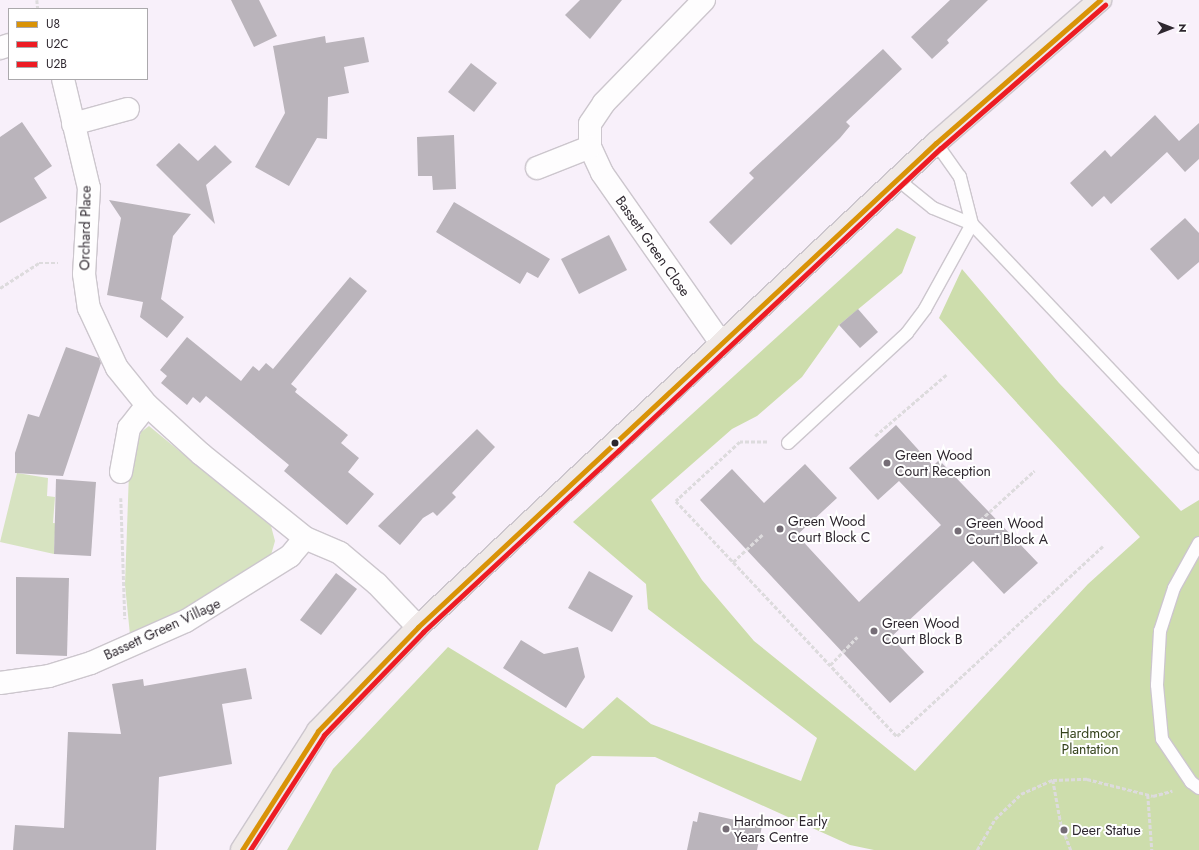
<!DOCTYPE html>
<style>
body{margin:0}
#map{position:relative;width:1199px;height:850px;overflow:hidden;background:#f8f0fa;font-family:Jost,sans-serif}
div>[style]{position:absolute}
.green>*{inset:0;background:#d7e3c1}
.forest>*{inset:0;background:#cdddac}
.building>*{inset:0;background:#bab4bb}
.path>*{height:2.5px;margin-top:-1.25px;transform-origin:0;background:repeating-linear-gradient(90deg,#dddbdd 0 4px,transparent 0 6px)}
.roads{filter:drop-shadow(1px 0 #ccc6cd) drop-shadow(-1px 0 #ccc6cd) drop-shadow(0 1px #ccc6cd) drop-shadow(0 -1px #ccc6cd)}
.service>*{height:12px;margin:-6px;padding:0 6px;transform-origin:6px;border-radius:6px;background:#fefdfe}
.minor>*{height:22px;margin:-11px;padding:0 11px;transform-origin:11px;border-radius:11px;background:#fefdfe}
.primary>*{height:22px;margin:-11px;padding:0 11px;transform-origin:11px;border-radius:11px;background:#efe9e8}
.bus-1>*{height:5px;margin:-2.5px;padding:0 2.5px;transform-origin:2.5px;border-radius:2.5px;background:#d99307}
.bus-2>*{height:5px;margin:-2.5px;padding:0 2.5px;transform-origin:2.5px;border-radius:2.5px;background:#ed1c24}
.bus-3>*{height:5px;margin:-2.5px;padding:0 2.5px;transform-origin:2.5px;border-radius:2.5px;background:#ed1c24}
.dots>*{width:11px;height:11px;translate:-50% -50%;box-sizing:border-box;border:2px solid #fff;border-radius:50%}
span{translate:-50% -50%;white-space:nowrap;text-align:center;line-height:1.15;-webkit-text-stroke:4px #fff;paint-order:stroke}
.street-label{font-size:14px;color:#2e272f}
.poi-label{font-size:14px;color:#2e272f}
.left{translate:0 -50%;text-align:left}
.park-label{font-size:14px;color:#34421b}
.legend{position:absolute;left:8px;top:8px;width:140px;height:72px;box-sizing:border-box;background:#fff;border:1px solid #aba9ac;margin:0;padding:5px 7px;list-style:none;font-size:12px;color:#2e272f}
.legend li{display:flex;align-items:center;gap:8px;height:20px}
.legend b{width:20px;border:1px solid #aba9ac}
.north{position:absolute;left:1151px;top:8px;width:40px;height:40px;-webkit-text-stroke:3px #fff;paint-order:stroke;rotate:90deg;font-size:11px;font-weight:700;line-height:16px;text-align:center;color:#2e272f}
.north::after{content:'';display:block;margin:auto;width:14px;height:18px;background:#2e272f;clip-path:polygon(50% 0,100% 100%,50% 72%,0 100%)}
</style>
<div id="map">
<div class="green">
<div style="clip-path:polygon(149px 426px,271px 526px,275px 541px,271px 555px,206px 598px,130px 635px,125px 585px,129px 472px,141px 432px)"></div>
<div style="clip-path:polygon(17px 473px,48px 478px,47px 496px,55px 497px,53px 523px,64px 524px,55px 532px,54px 554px,0 542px)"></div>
</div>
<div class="forest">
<div style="clip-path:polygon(897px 228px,916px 237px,902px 273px,839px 325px,802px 377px,757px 416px,732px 429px,651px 500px,702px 580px,754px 641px,915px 771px,1088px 584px,1140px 537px,939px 318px,962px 269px,1059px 383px,1181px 511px,1199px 500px,1199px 850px,874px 850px,850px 845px,655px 757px,592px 756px,556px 785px,538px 850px,287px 850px,333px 769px,448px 647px,583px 729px,617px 697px,651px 724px,801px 781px,817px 738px,648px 609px,646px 584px,573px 522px)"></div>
</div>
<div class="building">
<div style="clip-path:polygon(231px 0,259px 0,277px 36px,254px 47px)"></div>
<div style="clip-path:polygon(580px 0,622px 0,590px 39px,565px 15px)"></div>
<div style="clip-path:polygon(950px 0,988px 0,947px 40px,949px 43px,932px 59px,911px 37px)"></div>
<div style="clip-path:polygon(325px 36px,326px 43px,364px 37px,369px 62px,344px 67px,349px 93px,328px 97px,327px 139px,317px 138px,289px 186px,255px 167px,285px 113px,273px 46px)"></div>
<div style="clip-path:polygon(883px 49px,902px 69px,846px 122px,850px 126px,840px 138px,731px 245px,709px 222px,754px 178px,749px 173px)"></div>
<div style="clip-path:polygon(471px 63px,497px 83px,474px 112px,448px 92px)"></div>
<div style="clip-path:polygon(1155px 115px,1179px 141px,1199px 123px,1199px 159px,1185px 172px,1167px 152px,1111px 204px,1104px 196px,1092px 207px,1070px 183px,1105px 150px,1111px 157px)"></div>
<div style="clip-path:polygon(22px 122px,52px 166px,34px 178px,47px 198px,0 223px,0 137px)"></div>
<div style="clip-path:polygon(454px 135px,456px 189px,433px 190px,432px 176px,418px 176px,417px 137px)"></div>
<div style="clip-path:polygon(179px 143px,198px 161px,215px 145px,232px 162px,206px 185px,215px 224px,156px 165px)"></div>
<div style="clip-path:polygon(109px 200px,191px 214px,173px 236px,161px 299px,184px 317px,167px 338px,140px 317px,143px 302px,107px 295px,121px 218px)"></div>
<div style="clip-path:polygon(454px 202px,550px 259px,538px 278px,527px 272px,520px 284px,436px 232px)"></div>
<div style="clip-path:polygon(1185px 218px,1199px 233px,1199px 262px,1178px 280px,1150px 249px)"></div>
<div style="clip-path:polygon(609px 235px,627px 270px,579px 294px,561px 259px)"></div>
<div style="clip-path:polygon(350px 277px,367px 291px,291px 384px,297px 389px,295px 392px,348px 435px,341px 443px,359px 458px,348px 472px,374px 494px,347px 525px,284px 471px,289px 465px,206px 396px,200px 403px,193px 397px,187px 405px,161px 383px,167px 376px,160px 370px,187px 337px,241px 381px,253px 366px,259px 371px,266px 363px,273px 369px)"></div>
<div style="clip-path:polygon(858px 309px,878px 332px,860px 348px,839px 325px)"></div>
<div style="clip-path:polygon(66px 347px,99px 358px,101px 363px,63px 476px,15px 473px,15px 453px,28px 414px,39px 417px)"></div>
<div style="clip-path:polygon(896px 425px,933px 466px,939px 460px,1038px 563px,1004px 594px,973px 561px,891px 637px,924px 672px,890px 703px,700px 500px,732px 469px,764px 503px,805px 464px,837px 498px,797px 535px,859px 602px,941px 525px,899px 481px,878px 500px,849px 468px)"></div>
<div style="clip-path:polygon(477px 429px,495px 447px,452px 493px,456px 497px,437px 516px,433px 512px,423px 518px,400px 545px,378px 526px)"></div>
<div style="clip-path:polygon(56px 479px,96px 482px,91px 556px,54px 554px)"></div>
<div style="clip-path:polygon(589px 571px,633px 596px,612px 632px,568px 608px)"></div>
<div style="clip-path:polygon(336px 573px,357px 589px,321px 635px,300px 620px)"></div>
<div style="clip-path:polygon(16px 577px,69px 578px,67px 656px,16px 654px)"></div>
<div style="clip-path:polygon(521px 640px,544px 654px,578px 647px,585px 677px,566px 708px,503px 668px)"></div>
<div style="clip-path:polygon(246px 668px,252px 699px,222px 704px,232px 764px,159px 777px,156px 850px,13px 850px,15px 825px,64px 828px,68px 732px,121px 734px,112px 684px,143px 679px,144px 686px)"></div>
<div style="clip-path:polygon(699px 812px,762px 826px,757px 850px,687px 850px,693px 821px,697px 822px)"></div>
</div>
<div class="path">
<div style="left:37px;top:0;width:9px;rotate:84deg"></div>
<div style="left:0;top:288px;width:46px;rotate:-32.7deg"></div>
<div style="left:39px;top:263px;width:19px"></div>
<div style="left:875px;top:436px;width:94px;rotate:-40.7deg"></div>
<div style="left:767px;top:442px;width:27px;rotate:180deg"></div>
<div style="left:740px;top:442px;width:87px;rotate:137.3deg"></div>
<div style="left:676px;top:501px;width:323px;rotate:46.8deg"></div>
<div style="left:897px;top:736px;width:280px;rotate:-42.7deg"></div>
<div style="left:121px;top:498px;width:121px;rotate:88.1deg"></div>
<div style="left:976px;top:524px;width:79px;rotate:-42.4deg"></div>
<div style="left:733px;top:562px;width:40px;rotate:-43deg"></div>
<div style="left:830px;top:665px;width:39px;rotate:-46deg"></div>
<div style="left:1053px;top:780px;width:45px;rotate:79.7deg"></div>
<div style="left:1061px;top:824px;width:28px;rotate:69deg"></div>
<div style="left:1148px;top:795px;width:55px;rotate:85.8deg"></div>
<div style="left:977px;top:850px;width:36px;rotate:-60deg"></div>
<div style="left:995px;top:819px;width:36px;rotate:-44deg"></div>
<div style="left:1021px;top:794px;width:35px;rotate:-24deg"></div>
<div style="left:1053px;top:780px;width:34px;rotate:-2deg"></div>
<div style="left:1087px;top:779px;width:68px;rotate:14.4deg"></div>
<div style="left:1153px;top:796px;width:20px;rotate:-15deg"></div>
</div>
<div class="roads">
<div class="service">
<div style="left:897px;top:179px;width:46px;rotate:38.9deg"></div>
<div style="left:933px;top:208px;width:42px;rotate:22.3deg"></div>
<div style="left:972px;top:224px;width:330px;rotate:46.5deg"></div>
<div style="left:788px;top:443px;width:162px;rotate:-42.7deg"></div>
<div style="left:907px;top:333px;width:30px;rotate:-53deg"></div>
<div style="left:925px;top:309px;width:97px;rotate:-61.1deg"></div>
<div style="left:972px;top:224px;width:49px;rotate:-104.3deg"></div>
<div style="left:960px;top:177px;width:42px;rotate:-125.2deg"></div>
<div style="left:1199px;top:543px;width:51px;rotate:119.1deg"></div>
<div style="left:1174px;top:588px;width:45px;rotate:108deg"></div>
<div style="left:1160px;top:631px;width:54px;rotate:93.2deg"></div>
<div style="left:1157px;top:685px;width:54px;rotate:84.7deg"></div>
<div style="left:1162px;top:739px;width:52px;rotate:56deg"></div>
<div style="left:1191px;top:782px;width:10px;rotate:37deg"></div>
</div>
<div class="minor">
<div style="left:704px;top:0;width:144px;rotate:134.2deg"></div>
<div style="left:604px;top:103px;width:25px;rotate:124deg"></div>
<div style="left:590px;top:124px;width:23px;rotate:90deg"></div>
<div style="left:590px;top:147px;width:29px;rotate:65deg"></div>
<div style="left:602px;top:173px;width:208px;rotate:55deg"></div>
<div style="left:0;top:48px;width:9px;rotate:-18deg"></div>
<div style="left:63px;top:79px;width:112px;rotate:76.6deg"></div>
<div style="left:89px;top:188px;width:86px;rotate:93.3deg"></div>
<div style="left:84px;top:274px;width:34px;rotate:82deg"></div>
<div style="left:89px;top:308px;width:66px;rotate:65deg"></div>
<div style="left:117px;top:368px;width:48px;rotate:51deg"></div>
<div style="left:147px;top:405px;width:73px;rotate:42.2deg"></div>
<div style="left:201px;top:454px;width:134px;rotate:38.9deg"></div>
<div style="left:305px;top:538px;width:38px;rotate:23deg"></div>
<div style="left:340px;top:553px;width:48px;rotate:40deg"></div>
<div style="left:377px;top:584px;width:59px;rotate:46.4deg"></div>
<div style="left:73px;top:124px;width:57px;rotate:-15.3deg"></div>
<div style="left:537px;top:168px;width:57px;rotate:-21.6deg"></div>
<div style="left:121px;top:472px;width:45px;rotate:-79.7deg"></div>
<div style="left:129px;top:428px;width:29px;rotate:-52deg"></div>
<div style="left:0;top:683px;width:49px;rotate:-8.1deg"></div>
<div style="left:49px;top:676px;width:44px;rotate:-17.2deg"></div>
<div style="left:91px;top:663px;width:104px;rotate:-23.9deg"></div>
<div style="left:186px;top:621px;width:123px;rotate:-32deg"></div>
<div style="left:290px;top:556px;width:23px;rotate:-50deg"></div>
</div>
<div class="primary">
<div style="left:242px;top:850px;width:141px;rotate:-57.4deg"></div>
<div style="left:318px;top:731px;width:144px;rotate:-46.1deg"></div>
<div style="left:418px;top:627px;width:709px;rotate:-43.06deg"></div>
<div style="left:936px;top:143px;width:218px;rotate:-41.1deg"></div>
</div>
</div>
<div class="bus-1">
<div style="left:242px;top:850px;width:141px;rotate:-57.4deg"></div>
<div style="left:318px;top:731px;width:144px;rotate:-46.1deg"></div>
<div style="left:418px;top:627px;width:709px;rotate:-43.06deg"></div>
<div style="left:936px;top:143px;width:218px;rotate:-41.1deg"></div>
</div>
<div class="bus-2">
<div style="left:619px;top:450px;width:441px;rotate:-43.2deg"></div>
<div style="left:941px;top:148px;width:218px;rotate:-41.1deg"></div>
</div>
<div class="bus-3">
<div style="left:250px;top:850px;width:137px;rotate:-57.2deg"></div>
<div style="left:324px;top:735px;width:143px;rotate:-46.1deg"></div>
<div style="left:423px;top:632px;width:267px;rotate:-42.9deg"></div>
</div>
<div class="dots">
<div style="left:615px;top:443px;background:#2e272f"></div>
<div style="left:887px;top:463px;background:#756d76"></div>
<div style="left:780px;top:529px;background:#756d76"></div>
<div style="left:958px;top:531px;background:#756d76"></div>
<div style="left:874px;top:631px;background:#756d76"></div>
<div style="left:726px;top:829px;background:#756d76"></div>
<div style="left:1064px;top:830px;background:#756d76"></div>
</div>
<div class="street-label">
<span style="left:85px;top:228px;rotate:-89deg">Orchard Place</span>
<span style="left:653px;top:246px;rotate:55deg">Bassett Green Close</span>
<span style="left:162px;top:629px;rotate:-25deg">Bassett Green Village</span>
</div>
<div class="poi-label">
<span class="left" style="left:895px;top:463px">Green Wood<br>Court Reception</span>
<span class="left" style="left:788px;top:529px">Green Wood<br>Court Block C</span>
<span class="left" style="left:966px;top:531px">Green Wood<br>Court Block A</span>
<span class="left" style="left:882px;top:631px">Green Wood<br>Court Block B</span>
<span class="left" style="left:734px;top:829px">Hardmoor Early<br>Years Centre</span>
<span class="left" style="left:1072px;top:830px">Deer Statue</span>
</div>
<div class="park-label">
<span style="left:1090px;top:741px">Hardmoor<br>Plantation</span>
</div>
<ul class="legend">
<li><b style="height:5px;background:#d99307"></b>U8</li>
<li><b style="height:5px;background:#ed1c24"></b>U2C</li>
<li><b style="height:5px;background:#ed1c24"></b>U2B</li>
</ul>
<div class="north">N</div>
</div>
